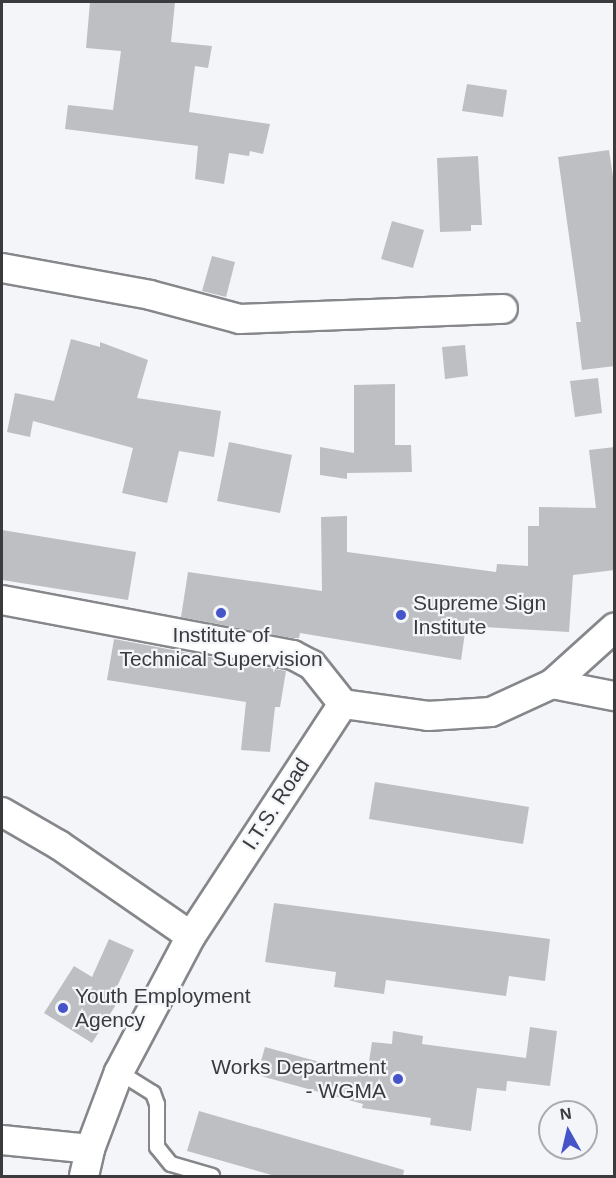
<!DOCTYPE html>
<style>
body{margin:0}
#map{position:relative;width:616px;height:1178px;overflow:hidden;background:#f3f5f8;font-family:Helvetica,sans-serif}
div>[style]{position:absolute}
.building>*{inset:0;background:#bebfc2}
.roads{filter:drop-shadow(2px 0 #86878a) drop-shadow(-2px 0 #86878a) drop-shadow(0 2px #86878a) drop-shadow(0 -2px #86878a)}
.lane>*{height:14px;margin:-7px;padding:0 7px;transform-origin:7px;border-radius:7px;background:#fff}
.street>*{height:28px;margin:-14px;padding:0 14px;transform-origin:14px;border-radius:14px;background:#fff}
.dots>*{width:16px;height:16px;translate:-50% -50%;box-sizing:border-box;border:3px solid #f3f5f8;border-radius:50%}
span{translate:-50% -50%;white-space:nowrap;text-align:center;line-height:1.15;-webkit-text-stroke:4.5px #f3f5f8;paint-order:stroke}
.poi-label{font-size:21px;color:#3b3b3d}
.left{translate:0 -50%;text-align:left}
.right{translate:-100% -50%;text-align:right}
.street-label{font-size:21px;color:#3b3b3d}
.frame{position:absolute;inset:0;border:3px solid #3b3b3d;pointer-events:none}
.north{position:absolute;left:538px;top:1100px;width:60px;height:60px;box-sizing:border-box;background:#f3f5f8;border:2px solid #a9abad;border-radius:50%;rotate:352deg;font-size:16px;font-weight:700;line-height:24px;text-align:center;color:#3b3b3d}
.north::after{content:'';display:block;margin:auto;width:21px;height:27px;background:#4554c9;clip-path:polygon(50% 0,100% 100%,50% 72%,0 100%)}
</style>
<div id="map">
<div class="building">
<div style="clip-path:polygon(90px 2px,175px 2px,171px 42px,212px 46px,208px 68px,195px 66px,189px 112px,270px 124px,263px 154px,250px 151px,249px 156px,229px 153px,224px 184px,195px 179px,198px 146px,65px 129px,68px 105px,113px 110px,121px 51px,86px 48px)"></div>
<div style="clip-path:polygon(467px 84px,507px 90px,503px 117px,462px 111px)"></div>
<div style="clip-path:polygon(609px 150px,615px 190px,615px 366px,582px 370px,576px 322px,581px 322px,558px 157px)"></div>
<div style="clip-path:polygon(478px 156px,482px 225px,471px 225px,471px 231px,440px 232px,437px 158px)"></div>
<div style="clip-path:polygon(392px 221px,424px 230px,413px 268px,381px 259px)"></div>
<div style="clip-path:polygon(212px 256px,235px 262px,226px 297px,202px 291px)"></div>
<div style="clip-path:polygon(71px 339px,100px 347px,100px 342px,148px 360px,137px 398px,221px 411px,214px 457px,179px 451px,167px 503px,122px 493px,133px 448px,33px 421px,30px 437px,7px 432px,15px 393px,54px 401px)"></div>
<div style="clip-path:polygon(465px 345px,468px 376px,445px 379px,442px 347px)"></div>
<div style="clip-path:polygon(598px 378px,602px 413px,575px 417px,570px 381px)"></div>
<div style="clip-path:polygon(395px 384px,395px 445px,411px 445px,412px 472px,347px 473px,347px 479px,320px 475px,320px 447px,354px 453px,354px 385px)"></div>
<div style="clip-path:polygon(229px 442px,292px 455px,280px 513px,217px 501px)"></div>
<div style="clip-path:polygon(615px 447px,615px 570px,573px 575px,569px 632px,466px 626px,461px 660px,300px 633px,299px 638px,292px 638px,181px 617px,188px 572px,322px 591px,321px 517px,347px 516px,347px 552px,496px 572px,497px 564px,528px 566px,528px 526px,539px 526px,539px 507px,596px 508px,589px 450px)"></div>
<div style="clip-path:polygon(2px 530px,136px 552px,128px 600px,2px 580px)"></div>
<div style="clip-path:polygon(114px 639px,286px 671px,280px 707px,275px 707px,270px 752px,241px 750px,246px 702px,107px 680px)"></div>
<div style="clip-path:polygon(375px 782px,529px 807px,523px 844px,369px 819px)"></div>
<div style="clip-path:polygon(274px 903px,550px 939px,545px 981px,509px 976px,506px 996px,386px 980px,384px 994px,334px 987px,336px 972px,265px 962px)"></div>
<div style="clip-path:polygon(109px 939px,134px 950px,115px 991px,122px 995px,92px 1043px,44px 1013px,74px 966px,92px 977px)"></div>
<div style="clip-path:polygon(530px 1027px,557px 1031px,550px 1086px,507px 1081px,506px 1091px,477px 1088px,471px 1131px,430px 1125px,431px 1118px,362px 1108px,363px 1104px,257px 1075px,265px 1047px,367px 1075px,372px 1042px,392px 1044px,393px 1031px,423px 1036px,422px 1044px,526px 1058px)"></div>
<div style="clip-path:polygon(199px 1111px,404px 1170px,403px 1176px,275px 1176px,187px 1151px)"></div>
</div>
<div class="roads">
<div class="lane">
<div style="left:119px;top:1072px;width:40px;rotate:32deg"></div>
<div style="left:153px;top:1093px;width:12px;rotate:70deg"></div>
<div style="left:157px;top:1104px;width:43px;rotate:90deg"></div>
<div style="left:157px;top:1147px;width:22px;rotate:51deg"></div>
<div style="left:171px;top:1164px;width:43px;rotate:16.3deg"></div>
</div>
<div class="street">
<div style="left:2px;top:268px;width:150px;rotate:10.3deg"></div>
<div style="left:150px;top:295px;width:93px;rotate:14.9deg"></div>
<div style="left:240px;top:319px;width:263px;rotate:-2.2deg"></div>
<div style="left:2px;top:600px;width:296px;rotate:10.7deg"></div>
<div style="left:293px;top:655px;width:21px;rotate:28deg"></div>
<div style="left:312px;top:665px;width:50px;rotate:51.5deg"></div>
<div style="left:552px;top:684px;width:63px;rotate:11deg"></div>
<div style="left:2px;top:812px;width:66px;rotate:30.1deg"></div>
<div style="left:59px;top:845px;width:160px;rotate:34.6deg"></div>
<div style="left:2px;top:1140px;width:88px;rotate:5.8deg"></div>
<div style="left:84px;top:1176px;width:28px;rotate:-77deg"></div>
<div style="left:90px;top:1149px;width:82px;rotate:-69.4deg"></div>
<div style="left:119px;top:1072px;width:154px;rotate:-62.1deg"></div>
<div style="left:191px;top:936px;width:277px;rotate:-56.8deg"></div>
<div style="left:343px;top:704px;width:86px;rotate:8deg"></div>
<div style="left:428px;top:716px;width:63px;rotate:-3.6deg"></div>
<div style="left:491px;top:712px;width:67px;rotate:-24.7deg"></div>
<div style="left:552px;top:684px;width:84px;rotate:-42.1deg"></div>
</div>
</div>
<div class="dots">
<div style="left:221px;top:613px;background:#4554c9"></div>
<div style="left:401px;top:615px;background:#4554c9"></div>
<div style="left:63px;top:1008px;background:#4554c9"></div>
<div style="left:398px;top:1079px;background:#4554c9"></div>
</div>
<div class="poi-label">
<span class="left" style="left:413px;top:615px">Supreme Sign<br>Institute</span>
<span style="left:221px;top:647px">Institute of<br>Technical Supervision</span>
<span class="left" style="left:75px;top:1008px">Youth Employment<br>Agency</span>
<span class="right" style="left:386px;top:1079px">Works Department<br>- WGMA</span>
</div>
<div class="street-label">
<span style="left:276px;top:804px;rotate:-57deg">I.T.S. Road</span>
</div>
<div class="frame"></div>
<div class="north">N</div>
</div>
